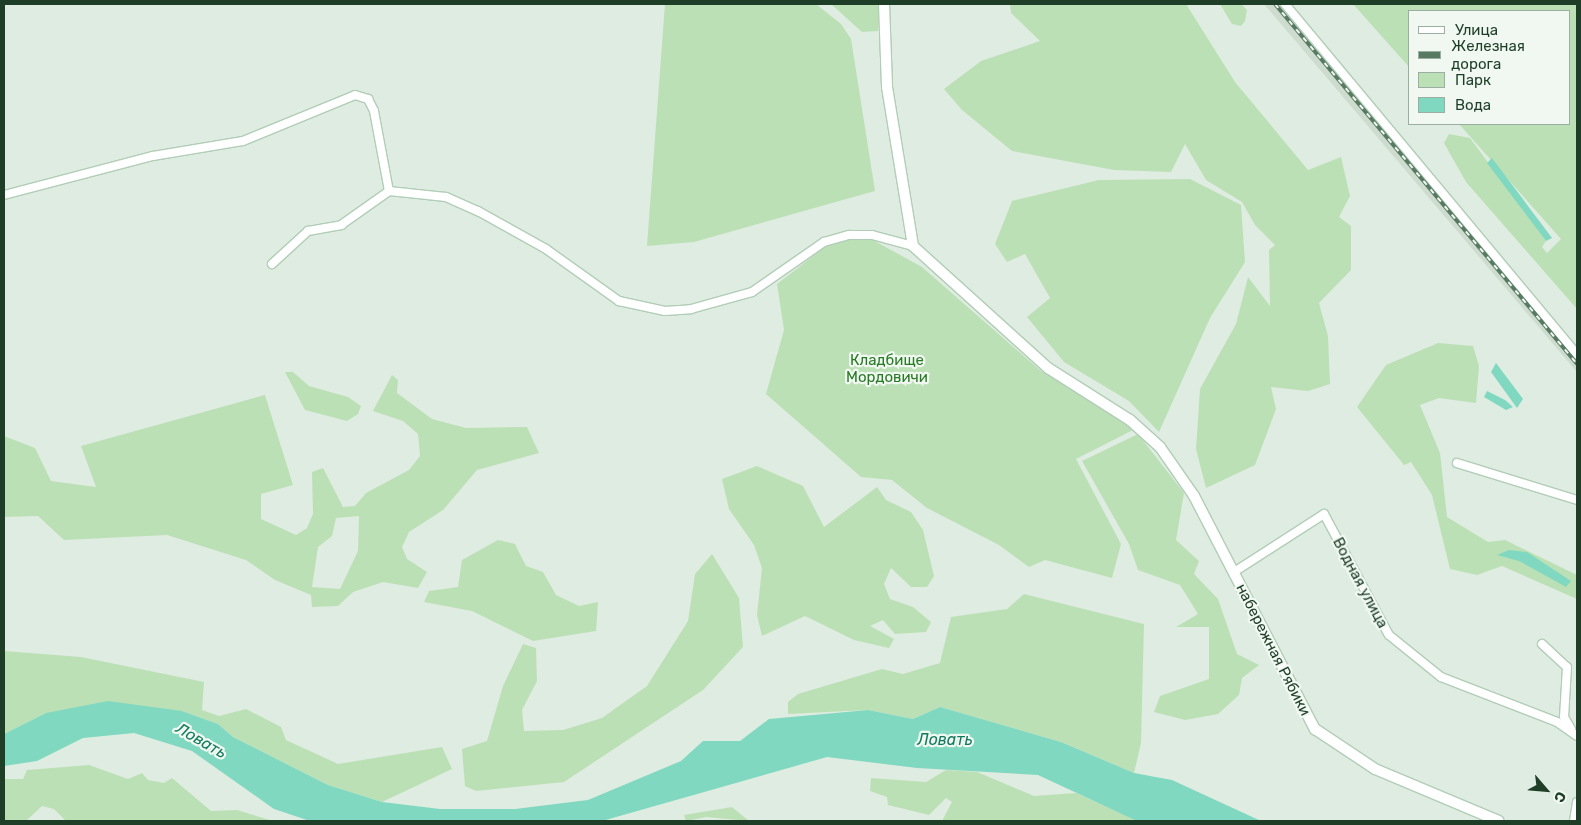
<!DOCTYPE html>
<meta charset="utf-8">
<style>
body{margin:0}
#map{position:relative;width:1581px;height:825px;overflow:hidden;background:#dfece1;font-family:Rubik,sans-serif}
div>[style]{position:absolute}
.built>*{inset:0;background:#cddccf}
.green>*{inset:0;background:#bce0b5}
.water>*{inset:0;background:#80d8c0}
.roads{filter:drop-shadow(1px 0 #b1cdb7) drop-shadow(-1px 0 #b1cdb7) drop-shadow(0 1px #b1cdb7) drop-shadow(0 -1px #b1cdb7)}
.street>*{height:8px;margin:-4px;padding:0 4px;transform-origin:4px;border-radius:4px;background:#fff}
.secondary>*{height:10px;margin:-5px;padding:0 5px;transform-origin:5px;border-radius:5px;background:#fff}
.rail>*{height:4px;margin-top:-2px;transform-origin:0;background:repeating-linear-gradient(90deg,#f0f8f1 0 5.5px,#587a62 0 11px);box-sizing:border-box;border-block:1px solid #587a62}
span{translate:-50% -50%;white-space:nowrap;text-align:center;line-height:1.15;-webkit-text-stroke:4.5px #f0f8f1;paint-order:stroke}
.park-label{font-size:15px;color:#287a24}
.street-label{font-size:15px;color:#1e3e28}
.water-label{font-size:16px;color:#127b5f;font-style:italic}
.frame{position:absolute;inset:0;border:5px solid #1e3e28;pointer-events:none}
.legend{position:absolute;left:1408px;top:10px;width:162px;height:115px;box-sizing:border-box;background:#f0f8f1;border:1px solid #9caea1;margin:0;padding:6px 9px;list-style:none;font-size:15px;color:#1e3e28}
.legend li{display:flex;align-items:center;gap:10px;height:25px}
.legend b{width:25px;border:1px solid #9caea1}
.north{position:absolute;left:1521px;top:765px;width:50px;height:50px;-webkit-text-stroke:4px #f0f8f1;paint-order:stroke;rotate:117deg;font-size:14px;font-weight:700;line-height:20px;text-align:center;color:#1e3e28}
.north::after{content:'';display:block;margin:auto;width:18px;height:22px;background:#1e3e28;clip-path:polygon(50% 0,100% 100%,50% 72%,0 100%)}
</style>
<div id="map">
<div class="built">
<div style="clip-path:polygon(1264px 4px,1280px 4px,1577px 360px,1577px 372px)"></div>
</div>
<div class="green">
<div style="clip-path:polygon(665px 4px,816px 4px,841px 24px,851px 39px,875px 191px,694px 242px,647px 246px)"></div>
<div style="clip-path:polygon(831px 4px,878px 4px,878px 31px,862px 32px)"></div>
<div style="clip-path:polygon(1010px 4px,1186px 4px,1235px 82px,1308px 170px,1341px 157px,1350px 196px,1339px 217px,1351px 226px,1351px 270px,1319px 303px,1328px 336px,1330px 384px,1308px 391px,1271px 387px,1276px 409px,1255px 465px,1206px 488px,1196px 449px,1200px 389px,1236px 324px,1248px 277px,1270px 306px,1269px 250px,1275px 245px,1255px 225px,1242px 202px,1206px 180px,1185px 144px,1171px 172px,1114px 170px,1012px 151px,962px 110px,944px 89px,981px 61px,1040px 41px,1011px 13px)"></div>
<div style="clip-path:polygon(1220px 4px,1241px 4px,1247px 10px,1245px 21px,1241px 26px,1232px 24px)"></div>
<div style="clip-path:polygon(1353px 4px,1577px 4px,1577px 309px,1466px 182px,1444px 143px,1449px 134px,1470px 138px,1546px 241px,1542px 247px,1547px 253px,1561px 239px,1459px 124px,1570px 124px,1570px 11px,1410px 11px,1410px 68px)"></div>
<div style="clip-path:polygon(1190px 179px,1241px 205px,1245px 262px,1210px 318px,1159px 432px,1129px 401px,1064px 362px,1027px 317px,1050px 298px,1025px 254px,1007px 262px,995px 244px,1012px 201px,1099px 180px)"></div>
<div style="clip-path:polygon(848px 239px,871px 239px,922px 267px,1041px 371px,1071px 385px,1133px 430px,1076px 459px,1121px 544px,1112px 578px,1045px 560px,1029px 567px,999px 545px,927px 508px,892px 480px,861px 477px,766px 394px,784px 330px,777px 284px,825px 247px)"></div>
<div style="clip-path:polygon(1438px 343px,1473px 346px,1479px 366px,1476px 403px,1439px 398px,1420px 405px,1440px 453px,1447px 517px,1488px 542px,1505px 540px,1577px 575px,1577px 599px,1502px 566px,1477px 575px,1450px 569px,1432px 495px,1411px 462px,1404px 465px,1357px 407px,1386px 365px)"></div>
<div style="clip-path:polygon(285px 372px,293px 372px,309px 386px,348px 397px,361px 406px,358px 414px,347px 421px,305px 410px)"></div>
<div style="clip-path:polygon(evenodd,392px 375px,398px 380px,397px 393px,432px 419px,466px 428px,527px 427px,539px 453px,477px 470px,443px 510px,409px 532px,402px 547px,407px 559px,427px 572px,418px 588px,383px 582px,353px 592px,338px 606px,312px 607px,311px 595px,275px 580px,246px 560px,167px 535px,64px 540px,38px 516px,4px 517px,4px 436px,35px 448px,51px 481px,96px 487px,81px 446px,265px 395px,293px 485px,261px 494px,261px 519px,296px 535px,307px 528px,313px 514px,312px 472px,323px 468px,343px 507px,355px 506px,366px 493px,409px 470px,420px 456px,418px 434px,403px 421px,373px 411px,392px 375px,359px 516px,358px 551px,340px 589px,312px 587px,318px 547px,332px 536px,336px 518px,359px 516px)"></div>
<div style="clip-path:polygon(1138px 434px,1184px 493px,1176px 540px,1199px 561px,1194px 574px,1218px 599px,1237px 654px,1259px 665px,1242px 678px,1239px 695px,1218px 714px,1185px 720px,1154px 712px,1160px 696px,1209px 679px,1209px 627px,1176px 627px,1198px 614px,1180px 585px,1138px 570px,1129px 544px,1082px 461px)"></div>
<div style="clip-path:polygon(757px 466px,803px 486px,824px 527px,877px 487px,886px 500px,911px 512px,923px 530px,934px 576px,927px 587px,911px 587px,891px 568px,884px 584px,890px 599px,913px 607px,931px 622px,926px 632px,895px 634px,883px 620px,870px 626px,894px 639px,889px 648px,854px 640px,805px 616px,762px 636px,757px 615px,762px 568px,754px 545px,729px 509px,722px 479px)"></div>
<div style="clip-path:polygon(498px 540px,515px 544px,526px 566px,543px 572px,556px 595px,579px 606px,598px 602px,596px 631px,533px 641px,472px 611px,424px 602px,429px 591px,458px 587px,462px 560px)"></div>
<div style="clip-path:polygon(712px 554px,739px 598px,743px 647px,703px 690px,564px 782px,476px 791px,465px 786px,462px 749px,487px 741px,503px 686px,523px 644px,536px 648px,537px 681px,522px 710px,524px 731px,563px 730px,602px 718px,647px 686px,688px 621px,695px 574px)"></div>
<div style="clip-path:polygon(1024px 594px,1144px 624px,1141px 743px,1134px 773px,1061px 742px,940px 707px,913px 719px,868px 710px,788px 714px,788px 702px,798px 694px,882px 669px,903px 674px,940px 663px,951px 617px,1007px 609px)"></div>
<div style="clip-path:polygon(4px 651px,81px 657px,204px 682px,202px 710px,219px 716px,246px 709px,281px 727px,286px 740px,338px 764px,442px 747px,452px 769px,382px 802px,328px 785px,233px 737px,218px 724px,182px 711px,46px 713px,4px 734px)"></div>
<div style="clip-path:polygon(89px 765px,128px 779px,142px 773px,148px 780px,164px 783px,172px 778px,211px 811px,237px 810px,273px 821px,66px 821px,54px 809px,42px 806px,26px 821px,4px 821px,4px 779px,23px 779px,27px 770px)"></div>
<div style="clip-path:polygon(946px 770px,977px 772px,1034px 796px,1076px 793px,1136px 820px,942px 821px,952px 802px,946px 798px,929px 815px,888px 805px,887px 797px,870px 791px,871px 778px,926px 782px)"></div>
<div style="clip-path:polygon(732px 807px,749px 821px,706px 817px,686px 821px,684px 815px)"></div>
</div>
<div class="water">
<div style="clip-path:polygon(1492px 158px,1552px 238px,1546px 241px,1487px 163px)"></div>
<div style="clip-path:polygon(1496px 363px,1523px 399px,1517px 408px,1491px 372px)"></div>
<div style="clip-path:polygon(1487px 391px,1505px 400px,1513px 407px,1506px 410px,1484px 397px)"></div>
<div style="clip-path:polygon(1509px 550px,1527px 552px,1571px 581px,1566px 587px,1519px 561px,1497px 555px)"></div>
<div style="clip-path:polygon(108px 701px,182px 711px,218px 724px,233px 737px,328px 785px,382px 802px,440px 809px,515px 809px,588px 800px,681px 761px,703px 741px,740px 741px,769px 719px,868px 710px,913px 719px,940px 707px,1061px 742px,1134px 773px,1172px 780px,1261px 821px,1137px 821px,1038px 775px,917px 768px,827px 757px,602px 821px,310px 821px,274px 809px,192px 751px,134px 733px,83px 738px,37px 761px,4px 766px,4px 734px,46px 713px)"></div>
</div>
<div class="roads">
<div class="street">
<div style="left:1285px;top:4px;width:456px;rotate:50.2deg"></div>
<div style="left:389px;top:191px;width:57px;rotate:6deg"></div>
<div style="left:446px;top:197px;width:35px;rotate:24deg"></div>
<div style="left:478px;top:211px;width:78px;rotate:29.2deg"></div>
<div style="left:546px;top:249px;width:90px;rotate:35.5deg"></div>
<div style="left:619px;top:301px;width:47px;rotate:12.3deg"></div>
<div style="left:665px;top:311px;width:26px;rotate:-4deg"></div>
<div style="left:691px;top:309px;width:63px;rotate:-15.6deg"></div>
<div style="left:752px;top:292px;width:88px;rotate:-34.8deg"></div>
<div style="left:824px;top:242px;width:26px;rotate:-16deg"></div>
<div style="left:849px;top:235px;width:23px"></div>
<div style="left:872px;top:235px;width:42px;rotate:15deg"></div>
<div style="left:4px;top:195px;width:154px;rotate:-14.7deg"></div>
<div style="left:153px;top:156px;width:91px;rotate:-9.5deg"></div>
<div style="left:243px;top:141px;width:121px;rotate:-22.3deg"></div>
<div style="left:355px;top:95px;width:14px;rotate:17deg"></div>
<div style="left:368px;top:99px;width:13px;rotate:63deg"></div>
<div style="left:374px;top:111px;width:81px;rotate:79.4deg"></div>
<div style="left:272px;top:264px;width:49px;rotate:-42.5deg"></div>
<div style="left:308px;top:231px;width:34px;rotate:-10deg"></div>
<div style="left:341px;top:225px;width:59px;rotate:-35.3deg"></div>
<div style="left:1457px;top:463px;width:126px;rotate:17.1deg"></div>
<div style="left:1234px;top:572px;width:107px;rotate:-32.8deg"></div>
<div style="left:1324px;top:514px;width:137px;rotate:61.8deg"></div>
<div style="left:1389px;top:635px;width:67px;rotate:38.9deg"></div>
<div style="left:1441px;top:677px;width:124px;rotate:21.2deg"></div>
<div style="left:1557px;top:722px;width:24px;rotate:35deg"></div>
<div style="left:1542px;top:644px;width:34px;rotate:43deg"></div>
<div style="left:1567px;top:667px;width:50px;rotate:93.4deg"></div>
<div style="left:1564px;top:717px;width:14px;rotate:60deg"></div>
<div style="left:1574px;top:821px;width:19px;rotate:-81deg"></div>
</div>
<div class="secondary">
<div style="left:884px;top:4px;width:83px;rotate:87.9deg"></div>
<div style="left:887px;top:87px;width:161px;rotate:80.7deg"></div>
<div style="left:913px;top:246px;width:182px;rotate:42.1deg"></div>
<div style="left:1048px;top:368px;width:97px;rotate:32.4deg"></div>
<div style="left:1130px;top:420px;width:40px;rotate:42deg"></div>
<div style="left:1160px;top:447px;width:60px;rotate:55.2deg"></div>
<div style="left:1194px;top:496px;width:263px;rotate:62.6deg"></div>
<div style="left:1315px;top:729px;width:72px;rotate:33.7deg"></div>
<div style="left:1375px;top:769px;width:134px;rotate:22.8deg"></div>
</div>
</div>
<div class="rail">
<div style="left:1275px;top:4px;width:470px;rotate:50deg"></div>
</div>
<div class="park-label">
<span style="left:887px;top:369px">Кладбище<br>Мордовичи</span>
</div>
<div class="street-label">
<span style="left:1360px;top:583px;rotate:62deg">Водная улица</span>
<span style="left:1273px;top:650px;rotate:63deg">набережная Рябики</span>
</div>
<div class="water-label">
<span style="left:945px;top:740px">Ловать</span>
<span style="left:201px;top:741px;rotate:30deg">Ловать</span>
</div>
<div class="frame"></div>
<ul class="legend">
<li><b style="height:6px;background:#fff"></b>Улица</li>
<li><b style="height:6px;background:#587a62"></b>Железная дорога</li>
<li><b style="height:14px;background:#bce0b5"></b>Парк</li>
<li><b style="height:14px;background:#80d8c0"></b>Вода</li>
</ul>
<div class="north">С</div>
</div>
